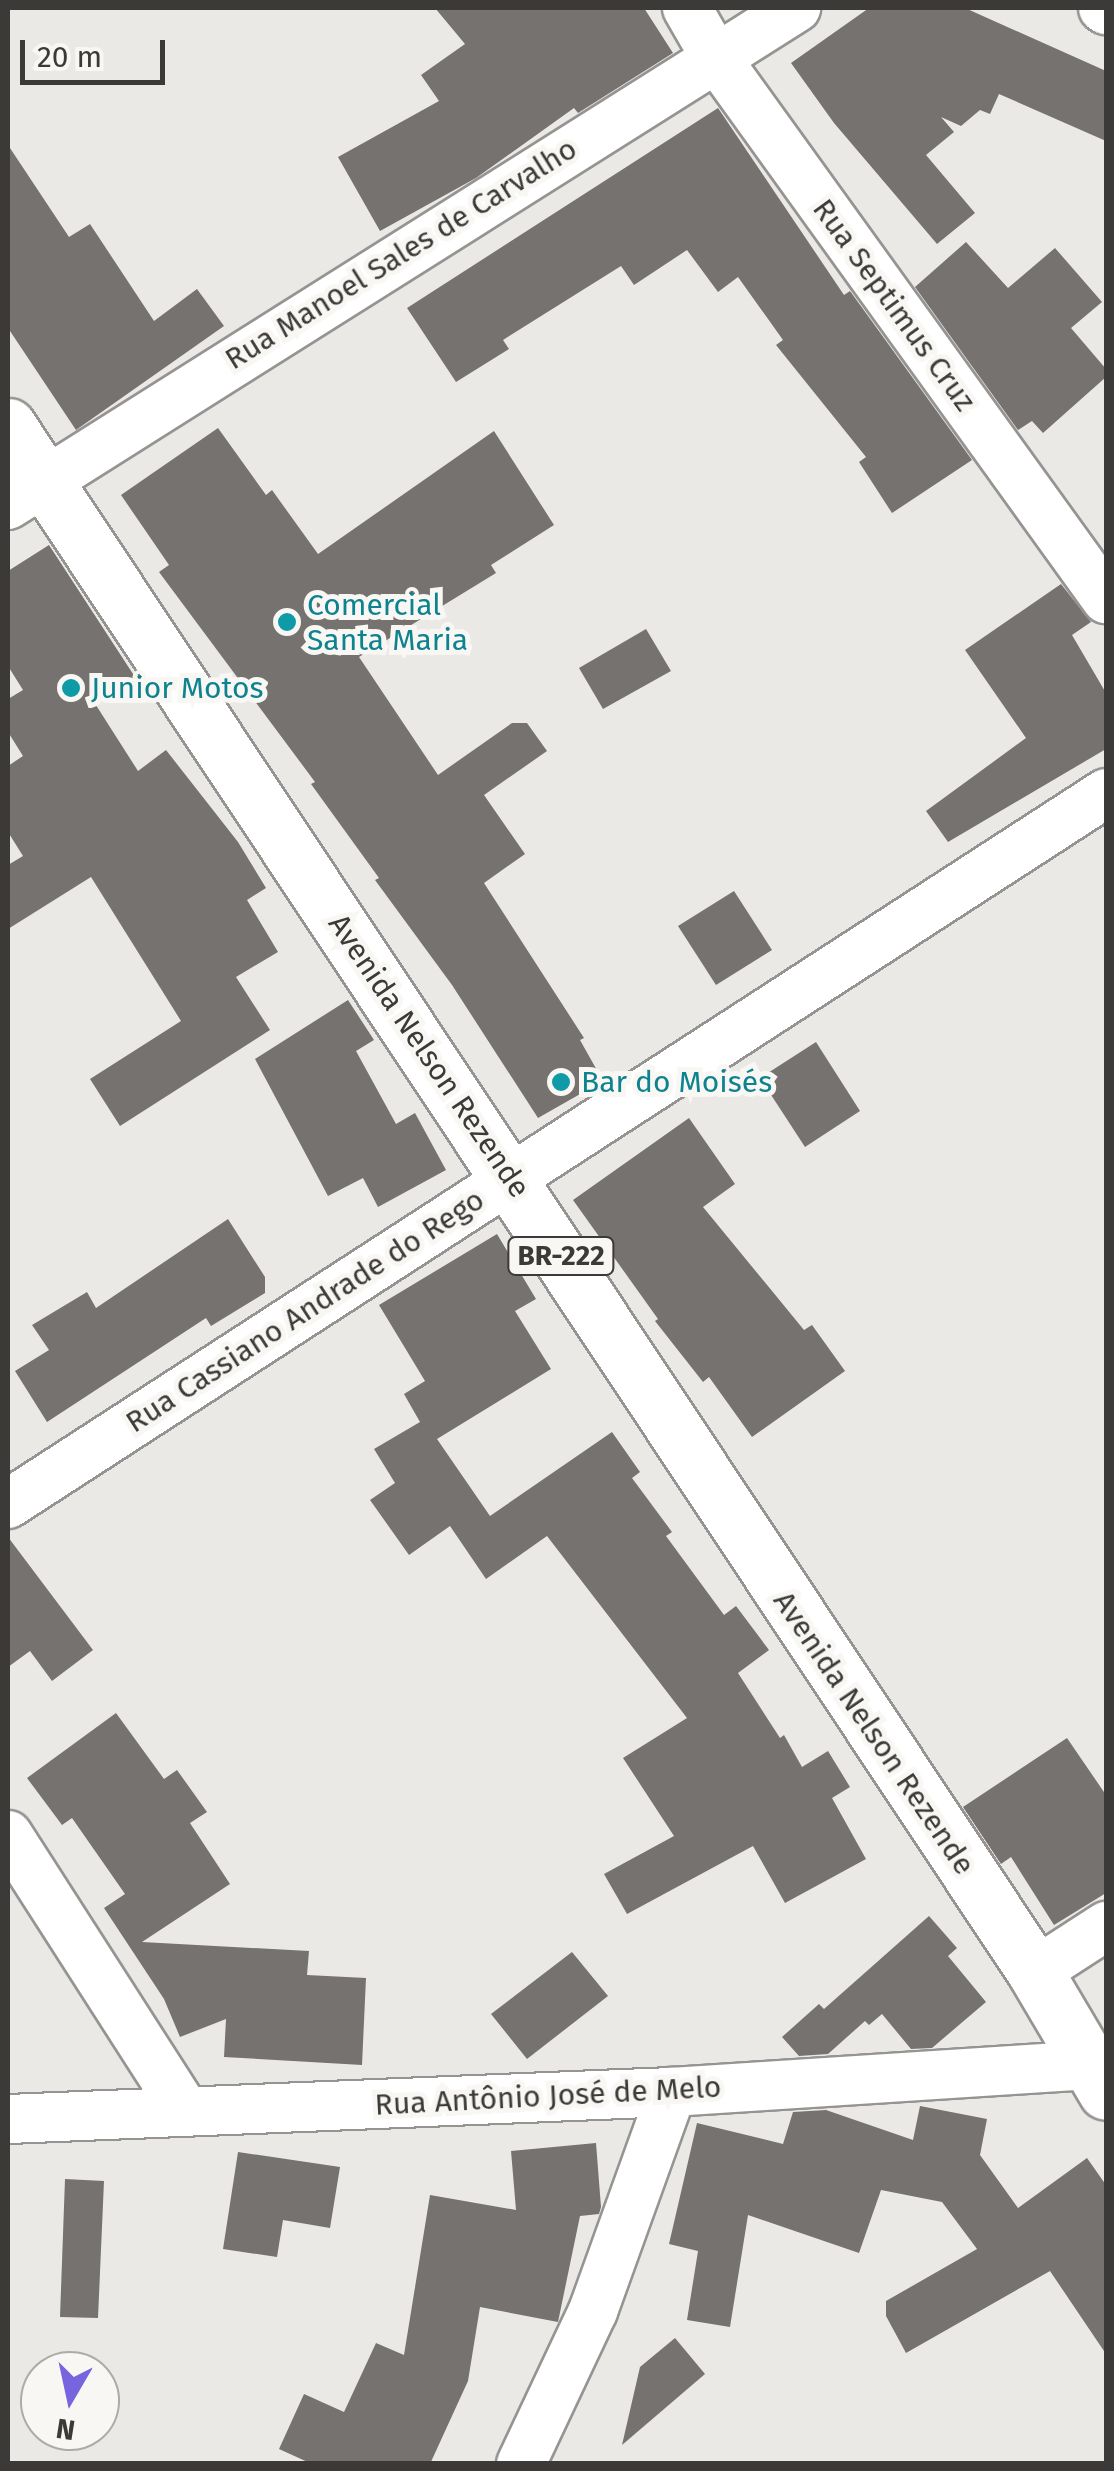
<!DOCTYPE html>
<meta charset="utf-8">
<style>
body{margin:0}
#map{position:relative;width:1114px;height:2471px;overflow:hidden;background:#ebe9e6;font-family:"Fira Sans",sans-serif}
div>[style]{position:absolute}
.building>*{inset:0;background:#757270}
.roads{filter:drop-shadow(2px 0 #969492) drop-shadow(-2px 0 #969492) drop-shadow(0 2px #969492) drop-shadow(0 -2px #969492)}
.minor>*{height:48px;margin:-24px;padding:0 24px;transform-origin:24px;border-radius:24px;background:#fff}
.primary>*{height:55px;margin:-27.5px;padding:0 27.5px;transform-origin:27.5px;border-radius:27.5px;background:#fff}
.dots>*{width:28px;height:28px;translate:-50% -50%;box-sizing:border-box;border:5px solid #f9f7f4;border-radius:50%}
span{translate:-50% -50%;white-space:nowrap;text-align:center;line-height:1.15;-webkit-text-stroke:10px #f9f7f4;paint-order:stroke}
.shield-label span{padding:2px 8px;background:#f9f7f4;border:2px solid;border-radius:8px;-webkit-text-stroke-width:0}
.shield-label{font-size:28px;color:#3b3a39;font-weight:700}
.street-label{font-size:30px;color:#3b3a39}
.culture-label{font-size:30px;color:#0d838f}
.left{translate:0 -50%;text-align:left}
.frame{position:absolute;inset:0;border:10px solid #3b3a39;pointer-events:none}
.north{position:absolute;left:20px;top:2351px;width:100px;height:100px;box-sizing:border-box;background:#f9f7f4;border:2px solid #adaba9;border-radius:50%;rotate:189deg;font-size:28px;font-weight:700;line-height:40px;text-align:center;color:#3b3a39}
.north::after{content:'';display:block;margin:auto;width:35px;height:45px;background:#7764df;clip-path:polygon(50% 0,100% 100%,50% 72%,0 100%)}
.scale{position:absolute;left:20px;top:40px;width:145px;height:45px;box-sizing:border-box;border:5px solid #3b3a39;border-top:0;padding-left:12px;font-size:30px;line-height:35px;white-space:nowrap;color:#3b3a39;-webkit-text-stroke:8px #f9f7f4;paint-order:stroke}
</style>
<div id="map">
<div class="building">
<div style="clip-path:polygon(435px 8px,644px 8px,673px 53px,578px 113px,574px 108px,476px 178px,380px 231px,338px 157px,439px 101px,421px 75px,465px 44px)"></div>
<div style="clip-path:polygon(869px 8px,965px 8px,1106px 71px,1106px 141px,999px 94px,990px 114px,980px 110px,961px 126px,941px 117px,954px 132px,926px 155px,975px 213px,937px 244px,834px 123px,791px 63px)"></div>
<div style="clip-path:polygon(718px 108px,844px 295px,850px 291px,972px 460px,892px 513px,859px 462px,866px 457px,776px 345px,783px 340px,738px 277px,718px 292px,687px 250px,634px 285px,621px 266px,503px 340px,509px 349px,456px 382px,407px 308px)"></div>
<div style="clip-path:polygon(8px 145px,69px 237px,90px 224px,154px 321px,197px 289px,224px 326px,76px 430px,8px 328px)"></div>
<div style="clip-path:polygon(966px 242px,1008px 288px,1055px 248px,1102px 302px,1071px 328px,1106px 369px,1106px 377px,1043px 433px,1032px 421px,1018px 430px,915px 287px)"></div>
<div style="clip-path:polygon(218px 428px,266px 495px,272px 490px,318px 554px,494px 431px,554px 525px,491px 565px,496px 573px,359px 657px,438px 775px,512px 723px,527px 723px,547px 751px,484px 795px,525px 854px,484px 883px,584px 1038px,580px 1040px,603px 1081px,538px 1118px,452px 985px,375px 880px,379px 878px,311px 784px,315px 782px,159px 572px,169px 565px,121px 495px)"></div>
<div style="clip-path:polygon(49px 545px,135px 677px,94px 702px,138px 771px,166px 750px,238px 842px,266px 888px,247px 900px,278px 952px,236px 977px,270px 1030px,120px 1126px,90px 1079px,181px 1021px,91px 877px,8px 929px,8px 865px,23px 856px,8px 832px,8px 766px,23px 756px,8px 732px,8px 699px,23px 690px,8px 666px,8px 571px)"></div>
<div style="clip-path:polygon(1061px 584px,1091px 622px,1072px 635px,1106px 693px,1106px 749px,948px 842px,926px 811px,1026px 738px,965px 650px)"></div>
<div style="clip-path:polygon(646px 629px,671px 671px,603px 709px,579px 668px)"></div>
<div style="clip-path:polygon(734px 891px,772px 950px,716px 985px,678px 926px)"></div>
<div style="clip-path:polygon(348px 1000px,374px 1040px,356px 1051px,396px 1124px,415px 1113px,446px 1170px,378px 1207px,363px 1178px,328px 1196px,255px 1059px)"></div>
<div style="clip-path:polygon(816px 1042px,860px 1111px,805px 1147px,760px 1078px)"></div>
<div style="clip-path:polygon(689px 1118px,735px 1184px,703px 1207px,804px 1330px,812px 1325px,845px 1371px,752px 1437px,709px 1377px,703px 1382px,655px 1321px,658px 1319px,573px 1200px)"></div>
<div style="clip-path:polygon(228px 1219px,265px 1277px,265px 1293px,211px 1326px,206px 1318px,47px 1422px,15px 1371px,49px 1350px,32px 1325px,87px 1292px,96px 1308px)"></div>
<div style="clip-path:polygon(497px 1234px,536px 1299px,515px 1311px,551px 1369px,437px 1439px,490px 1516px,612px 1432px,640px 1472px,632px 1478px,672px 1532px,666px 1536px,724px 1615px,736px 1606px,769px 1650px,738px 1673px,780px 1738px,784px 1735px,802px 1767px,828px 1751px,850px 1787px,832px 1798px,866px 1859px,785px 1903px,753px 1846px,627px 1914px,604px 1874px,674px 1836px,623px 1758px,687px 1718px,547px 1536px,486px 1579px,450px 1526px,409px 1555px,370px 1500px,395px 1483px,374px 1449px,420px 1422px,404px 1394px,425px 1381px,379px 1305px)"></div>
<div style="clip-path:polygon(8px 1537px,93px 1650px,52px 1681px,30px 1651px,8px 1667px)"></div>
<div style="clip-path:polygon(116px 1713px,164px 1779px,177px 1770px,207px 1812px,190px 1823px,230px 1884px,142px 1942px,309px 1951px,307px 1975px,366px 1978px,362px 2065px,224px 2057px,226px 2019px,180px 2037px,164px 1999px,104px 1908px,125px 1894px,72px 1818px,62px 1825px,27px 1778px)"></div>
<div style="clip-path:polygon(1067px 1738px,1106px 1795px,1106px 1893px,1054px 1925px,1011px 1857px,1001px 1864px,963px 1807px)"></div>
<div style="clip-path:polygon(929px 1916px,957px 1948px,948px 1956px,986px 2002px,932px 2048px,911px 2049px,882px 2014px,869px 2025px,865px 2021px,828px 2054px,799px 2056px,782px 2037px,819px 2004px,824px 2009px)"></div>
<div style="clip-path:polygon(572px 1952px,608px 1996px,527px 2059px,491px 2014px)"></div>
<div style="clip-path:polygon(920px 2106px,987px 2119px,980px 2155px,1018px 2208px,1087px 2158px,1106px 2185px,1106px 2354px,1050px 2271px,906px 2353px,886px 2316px,886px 2301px,977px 2249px,942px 2202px,881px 2190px,859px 2253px,748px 2215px,730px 2327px,687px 2320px,698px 2251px,669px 2244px,697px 2123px,783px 2144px,793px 2112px,826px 2110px,913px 2140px)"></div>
<div style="clip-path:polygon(596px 2143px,601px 2207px,599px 2214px,580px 2216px,558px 2322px,480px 2307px,468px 2381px,430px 2464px,312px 2464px,279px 2449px,304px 2394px,344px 2412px,376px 2343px,404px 2355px,430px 2195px,516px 2210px,511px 2151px)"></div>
<div style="clip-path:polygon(238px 2152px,340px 2167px,330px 2228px,283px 2220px,277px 2257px,223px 2249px)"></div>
<div style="clip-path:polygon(65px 2179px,104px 2181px,98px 2318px,60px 2317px)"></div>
<div style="clip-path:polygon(675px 2338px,705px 2374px,622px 2445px,640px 2367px)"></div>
</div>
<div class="roads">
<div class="minor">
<div style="left:687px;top:8px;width:54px;rotate:60.1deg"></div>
<div style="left:714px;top:55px;width:671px;rotate:54.22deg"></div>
<div style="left:1103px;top:8px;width:4px;rotate:34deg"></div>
<div style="left:8px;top:505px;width:932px;rotate:-32.24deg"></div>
<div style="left:8px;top:1504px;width:1308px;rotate:-32.92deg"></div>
<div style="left:8px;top:1835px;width:328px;rotate:57.3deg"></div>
<div style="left:1035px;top:1972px;width:85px;rotate:-32.9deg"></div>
<div style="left:8px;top:2119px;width:665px;rotate:-2.33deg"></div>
<div style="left:672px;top:2092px;width:418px;rotate:-3.7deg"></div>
<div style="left:521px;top:2464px;width:169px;rotate:-64.8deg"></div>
<div style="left:593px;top:2311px;width:233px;rotate:-70.2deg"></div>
</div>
<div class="primary">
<div style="left:8px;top:426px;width:1856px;rotate:56.4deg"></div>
<div style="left:1035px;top:1972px;width:139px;rotate:59.4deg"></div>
</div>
</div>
<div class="dots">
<div style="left:287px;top:622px;background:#0f9aa8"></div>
<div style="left:71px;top:688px;background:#0f9aa8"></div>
<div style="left:561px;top:1082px;background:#0f9aa8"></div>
</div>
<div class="shield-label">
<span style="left:561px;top:1256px">BR-222</span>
</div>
<div class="street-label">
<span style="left:401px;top:254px;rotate:-32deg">Rua Manoel Sales de Carvalho</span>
<span style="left:894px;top:305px;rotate:54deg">Rua Septimus Cruz</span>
<span style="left:429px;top:1056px;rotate:56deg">Avenida Nelson Rezende</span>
<span style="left:305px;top:1311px;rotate:-33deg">Rua Cassiano Andrade do Rego</span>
<span style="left:874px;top:1733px;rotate:56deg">Avenida Nelson Rezende</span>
<span style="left:548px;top:2096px;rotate:-3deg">Rua Antônio José de Melo</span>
</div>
<div class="culture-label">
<span class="left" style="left:307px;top:622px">Comercial<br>Santa Maria</span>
<span class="left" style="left:91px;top:688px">Junior Motos</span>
<span class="left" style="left:581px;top:1082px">Bar do Moisés</span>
</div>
<div class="frame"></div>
<div class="north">N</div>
<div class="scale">20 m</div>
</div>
